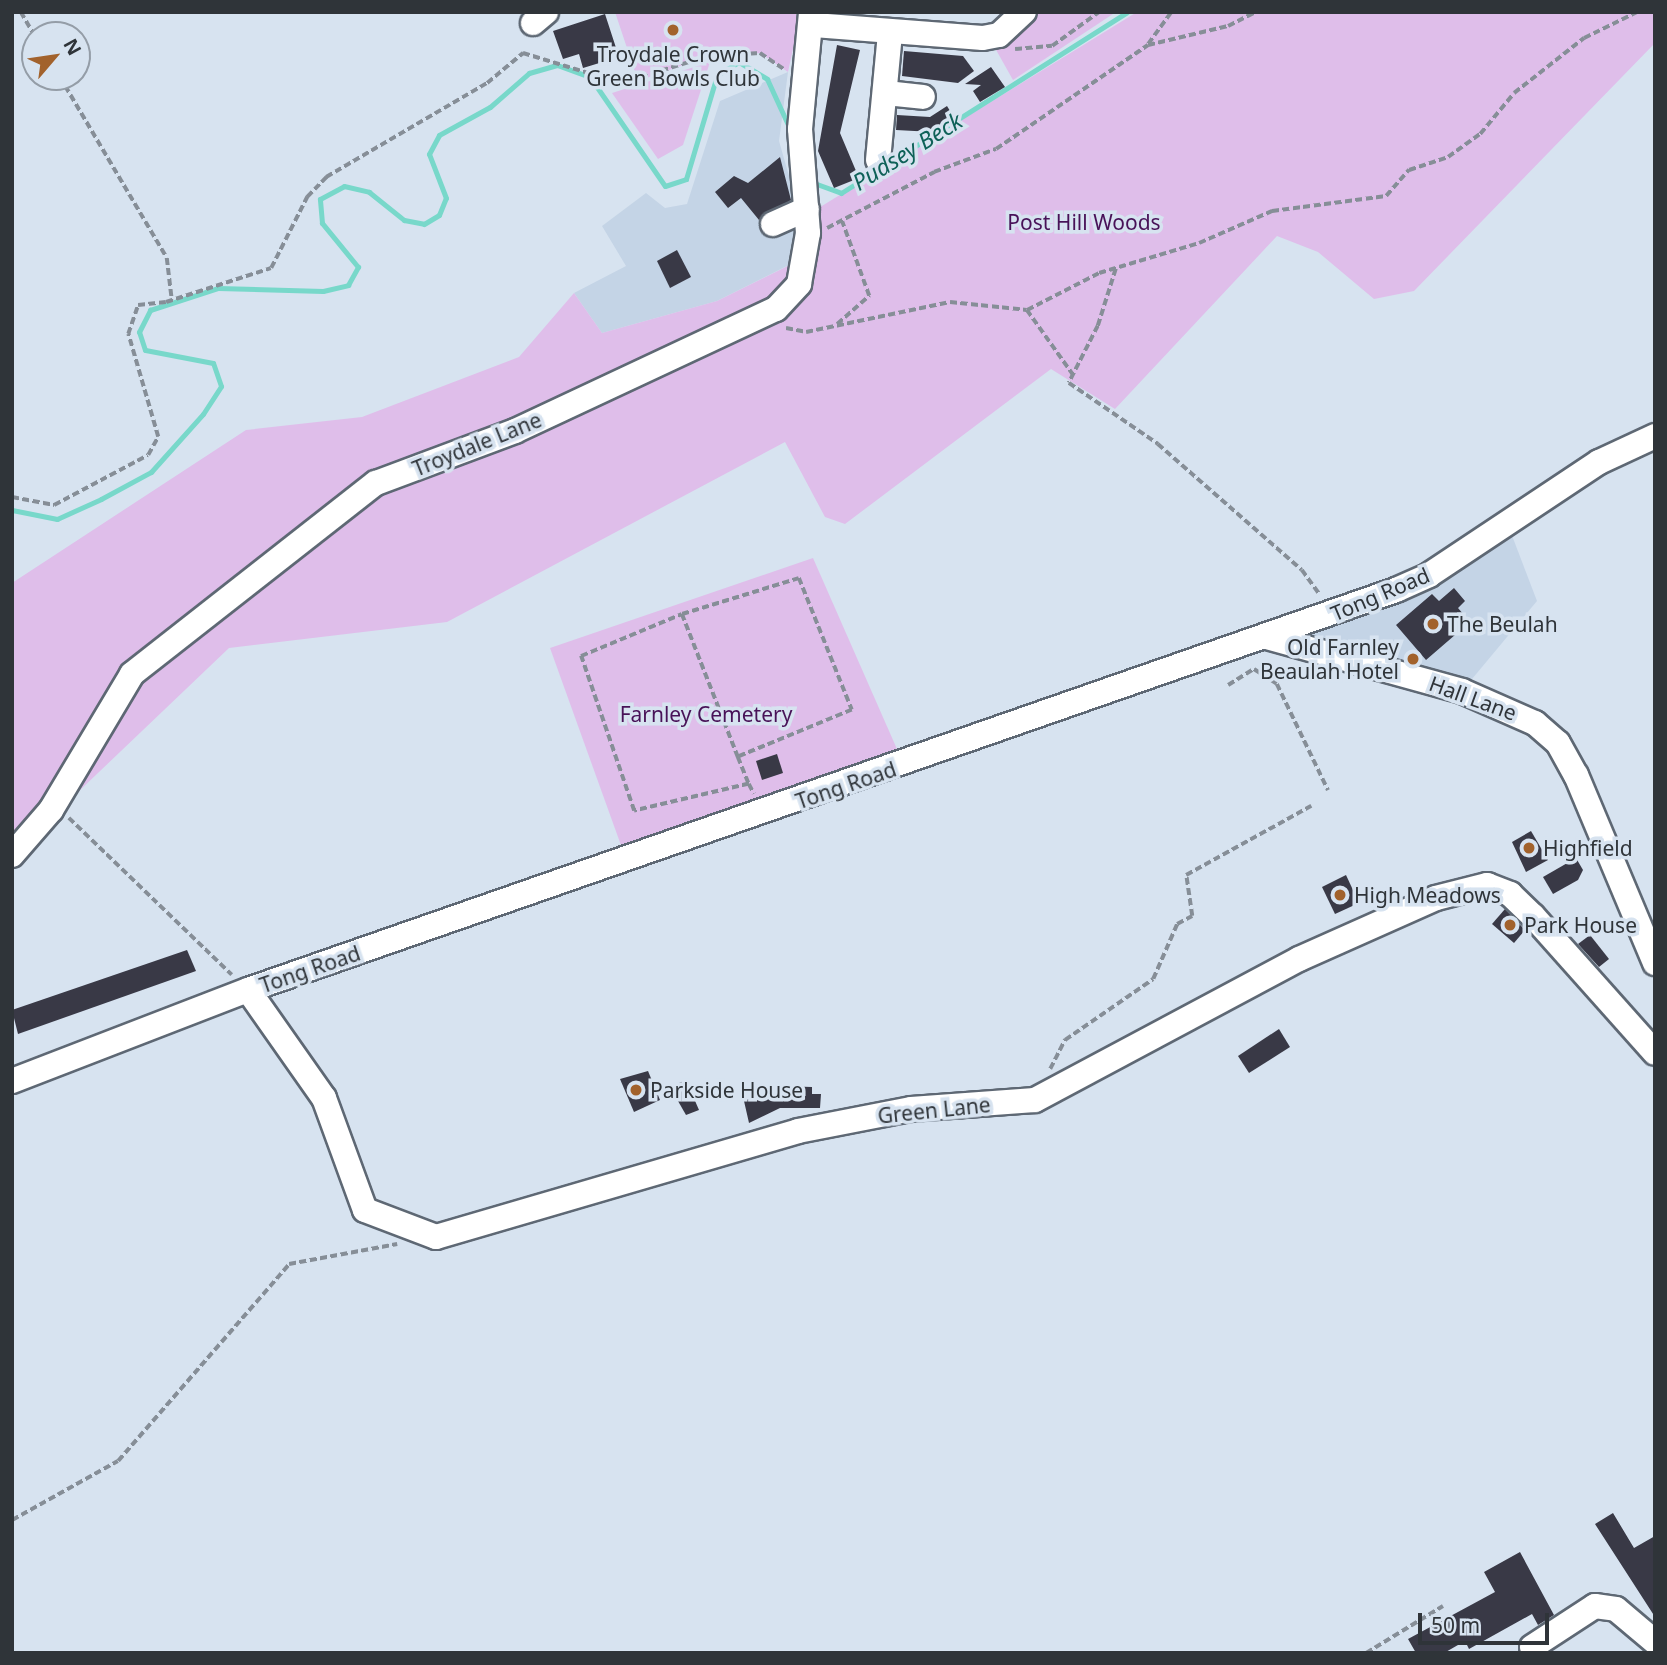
<!DOCTYPE html>
<style>
body{margin:0}
#map{position:relative;width:1667px;height:1665px;overflow:hidden;background:#d7e3f0;font-family:"Noto Sans",sans-serif}
div>[style]{position:absolute}
.built>*{inset:0;background:#c4d4e6}
.green>*{inset:0;background:#dfbeea}
.stream>*{height:5px;margin:-2.5px;padding:0 2.5px;transform-origin:2.5px;border-radius:2.5px;background:#78d8ca}
.building>*{inset:0;background:#393946}
.path>*{height:3.5px;margin-top:-1.75px;transform-origin:0;background:repeating-linear-gradient(90deg,#868e97 0 7px,transparent 0 10.5px)}
.roads{filter:drop-shadow(2px 0 #5e6874) drop-shadow(-2px 0 #5e6874) drop-shadow(0 2px #5e6874) drop-shadow(0 -2px #5e6874)}
.minor>*{height:24px;margin:-12px;padding:0 12px;transform-origin:12px;border-radius:12px;background:#fff}
.dots>*{width:19px;height:19px;translate:-50% -50%;box-sizing:border-box;border:4px solid #d7e3f0;border-radius:50%}
span{translate:-50% -50%;white-space:nowrap;text-align:center;line-height:1.15;-webkit-text-stroke:7px #d7e3f0;paint-order:stroke}
.poi-label{font-size:21px;color:#2f3439}
.left{translate:0 -50%;text-align:left}
.right{translate:-100% -50%;text-align:right}
.park-label{font-size:21px;color:#481258}
.street-label{font-size:21px;color:#2f3439}
.water-label{font-size:23px;color:#0e6158;font-style:italic}
.frame{position:absolute;inset:0;border:14px solid #2f3439;pointer-events:none}
.north{position:absolute;left:21px;top:21px;width:70px;height:70px;box-sizing:border-box;background:#d7e3f0;border:2px solid #949da7;border-radius:50%;rotate:61deg;font-size:19px;font-weight:700;line-height:28px;text-align:center;color:#2f3439}
.north::after{content:'';display:block;margin:auto;width:24px;height:32px;background:#a2622c;clip-path:polygon(50% 0,100% 100%,50% 72%,0 100%)}
.scale{position:absolute;left:1418px;top:1613px;width:131px;height:32px;box-sizing:border-box;border:4px solid #2f3439;border-top:0;padding-left:9px;font-size:21px;line-height:24px;white-space:nowrap;color:#2f3439;-webkit-text-stroke:5px #d7e3f0;paint-order:stroke}
</style>
<div id="map">
<div class="built">
<div style="clip-path:polygon(788px 72px,779px 141px,797px 204px,797px 261px,717px 301px,602px 333px,574px 293px,626px 266px,602px 226px,646px 193px,665px 208px,687px 204px,720px 101px)"></div>
<div style="clip-path:polygon(1508px 525px,1537px 601px,1462px 691px,1270px 638px)"></div>
</div>
<div class="green">
<div style="clip-path:polygon(615px 12px,796px 12px,797px 30px,788px 72px,760px 53px,739px 55px,731px 48px,638px 81px)"></div>
<div style="clip-path:polygon(1036px 12px,1116px 12px,1013px 80px,995px 48px)"></div>
<div style="clip-path:polygon(1137px 12px,1655px 12px,1655px 43px,1414px 291px,1374px 299px,1318px 252px,1277px 236px,1115px 409px,1051px 369px,845px 524px,825px 517px,785px 442px,447px 622px,229px 648px,12px 855px,12px 583px,246px 430px,362px 417px,519px 357px,574px 293px,602px 333px,717px 301px,818px 251px,817px 209px)"></div>
<div style="clip-path:polygon(710px 62px,683px 145px,658px 159px,612px 93px)"></div>
<div style="clip-path:polygon(813px 558px,904px 765px,627px 862px,550px 648px)"></div>
</div>
<div class="stream">
<div style="left:814px;top:183px;width:29px;rotate:20deg"></div>
<div style="left:841px;top:193px;width:338px;rotate:-32.3deg"></div>
<div style="left:12px;top:510px;width:46px;rotate:11.3deg"></div>
<div style="left:57px;top:519px;width:48px;rotate:-24.4deg"></div>
<div style="left:101px;top:499px;width:57px;rotate:-28.4deg"></div>
<div style="left:151px;top:472px;width:78px;rotate:-48.1deg"></div>
<div style="left:203px;top:414px;width:33px;rotate:-57deg"></div>
<div style="left:221px;top:386px;width:24px;rotate:-109deg"></div>
<div style="left:213px;top:363px;width:69px;rotate:-169.2deg"></div>
<div style="left:145px;top:350px;width:19px;rotate:-108deg"></div>
<div style="left:139px;top:332px;width:25px;rotate:-63deg"></div>
<div style="left:150px;top:310px;width:71px;rotate:-17.9deg"></div>
<div style="left:218px;top:288px;width:105px;rotate:1.6deg"></div>
<div style="left:323px;top:291px;width:26px;rotate:-13deg"></div>
<div style="left:348px;top:285px;width:21px;rotate:-61deg"></div>
<div style="left:358px;top:267px;width:57px;rotate:-129.3deg"></div>
<div style="left:322px;top:223px;width:24px;rotate:-95deg"></div>
<div style="left:320px;top:199px;width:27px;rotate:-28deg"></div>
<div style="left:344px;top:186px;width:26px;rotate:13deg"></div>
<div style="left:369px;top:192px;width:45px;rotate:38.7deg"></div>
<div style="left:404px;top:220px;width:20px;rotate:11deg"></div>
<div style="left:424px;top:224px;width:17px;rotate:-31deg"></div>
<div style="left:439px;top:215px;width:18px;rotate:-68deg"></div>
<div style="left:446px;top:198px;width:47px;rotate:-111.1deg"></div>
<div style="left:429px;top:154px;width:21px;rotate:-62deg"></div>
<div style="left:439px;top:135px;width:58px;rotate:-28.8deg"></div>
<div style="left:490px;top:107px;width:52px;rotate:-41.1deg"></div>
<div style="left:529px;top:73px;width:29px;rotate:-16deg"></div>
<div style="left:557px;top:65px;width:35px;rotate:20deg"></div>
<div style="left:590px;top:77px;width:132px;rotate:55.5deg"></div>
<div style="left:665px;top:186px;width:22px;rotate:-18deg"></div>
<div style="left:686px;top:179px;width:109px;rotate:-73.4deg"></div>
<div style="left:717px;top:75px;width:26px;rotate:-31deg"></div>
<div style="left:739px;top:62px;width:33px;rotate:31deg"></div>
<div style="left:767px;top:79px;width:55px;rotate:65.3deg"></div>
</div>
<div class="building">
<div style="clip-path:polygon(605px 14px,619px 57px,583px 68px,579px 54px,563px 59px,553px 31px)"></div>
<div style="clip-path:polygon(837px 45px,860px 50px,840px 133px,859px 178px,834px 188px,818px 151px)"></div>
<div style="clip-path:polygon(904px 51px,963px 56px,974px 71px,958px 83px,902px 76px)"></div>
<div style="clip-path:polygon(991px 67px,1005px 87px,980px 102px,973px 91px,981px 85px,965px 84px)"></div>
<div style="clip-path:polygon(947px 106px,955px 119px,933px 132px,896px 130px,897px 115px,930px 117px)"></div>
<div style="clip-path:polygon(780px 157px,791px 200px,759px 220px,741px 198px,728px 208px,715px 192px,734px 176px,748px 183px)"></div>
<div style="clip-path:polygon(677px 250px,691px 277px,670px 288px,657px 261px)"></div>
<div style="clip-path:polygon(1454px 588px,1465px 601px,1458px 608px,1470px 622px,1426px 660px,1396px 625px,1432px 594px,1439px 601px)"></div>
<div style="clip-path:polygon(777px 754px,783px 773px,762px 780px,756px 761px)"></div>
<div style="clip-path:polygon(1531px 831px,1548px 860px,1526px 872px,1512px 842px)"></div>
<div style="clip-path:polygon(1576px 858px,1583px 870px,1578px 880px,1553px 894px,1543px 877px)"></div>
<div style="clip-path:polygon(1346px 875px,1359px 903px,1335px 914px,1322px 887px)"></div>
<div style="clip-path:polygon(1505px 909px,1525px 930px,1514px 943px,1492px 924px)"></div>
<div style="clip-path:polygon(1590px 935px,1609px 959px,1599px 967px,1578px 944px)"></div>
<div style="clip-path:polygon(187px 950px,196px 971px,18px 1034px,12px 1010px)"></div>
<div style="clip-path:polygon(1279px 1029px,1290px 1047px,1249px 1073px,1238px 1056px)"></div>
<div style="clip-path:polygon(648px 1071px,660px 1100px,634px 1112px,620px 1079px)"></div>
<div style="clip-path:polygon(686px 1080px,699px 1110px,686px 1115px,670px 1087px)"></div>
<div style="clip-path:polygon(779px 1086px,812px 1087px,812px 1094px,821px 1094px,820px 1108px,780px 1108px,749px 1123px,744px 1101px)"></div>
<div style="clip-path:polygon(1613px 1513px,1634px 1548px,1655px 1536px,1655px 1617px,1595px 1524px)"></div>
<div style="clip-path:polygon(1520px 1552px,1554px 1615px,1538px 1625px,1532px 1614px,1469px 1649px,1465px 1641px,1444px 1653px,1416px 1653px,1408px 1639px,1495px 1592px,1484px 1572px)"></div>
</div>
<div class="path">
<div style="left:21px;top:12px;width:28px;rotate:60deg"></div>
<div style="left:748px;top:12px;width:15px"></div>
<div style="left:1148px;top:44px;width:39px;rotate:-54deg"></div>
<div style="left:1015px;top:49px;width:37px;rotate:-5deg"></div>
<div style="left:1052px;top:46px;width:58px;rotate:-35.9deg"></div>
<div style="left:60px;top:77px;width:210px;rotate:59.4deg"></div>
<div style="left:167px;top:258px;width:42px;rotate:83.2deg"></div>
<div style="left:827px;top:228px;width:121px;rotate:-27.6deg"></div>
<div style="left:934px;top:172px;width:66px;rotate:-20.4deg"></div>
<div style="left:996px;top:149px;width:184px;rotate:-34.4deg"></div>
<div style="left:1148px;top:45px;width:82px;rotate:-13.4deg"></div>
<div style="left:1228px;top:26px;width:31px;rotate:-27deg"></div>
<div style="left:1116px;top:269px;width:60px;rotate:107.5deg"></div>
<div style="left:1098px;top:326px;width:64px;rotate:117deg"></div>
<div style="left:1069px;top:383px;width:108px;rotate:34.4deg"></div>
<div style="left:1158px;top:444px;width:191px;rotate:41.2deg"></div>
<div style="left:1302px;top:570px;width:31px;rotate:54deg"></div>
<div style="left:1027px;top:310px;width:81px;rotate:54.5deg"></div>
<div style="left:837px;top:324px;width:43px;rotate:-41.2deg"></div>
<div style="left:869px;top:296px;width:79px;rotate:-110deg"></div>
<div style="left:786px;top:328px;width:20px;rotate:11deg"></div>
<div style="left:806px;top:332px;width:147px;rotate:-11.8deg"></div>
<div style="left:950px;top:302px;width:77px;rotate:5.9deg"></div>
<div style="left:1027px;top:310px;width:81px;rotate:-27.2deg"></div>
<div style="left:1099px;top:273px;width:104px;rotate:-16.7deg"></div>
<div style="left:1199px;top:243px;width:80px;rotate:-23.7deg"></div>
<div style="left:1272px;top:211px;width:115px;rotate:-7.5deg"></div>
<div style="left:1386px;top:196px;width:35px;rotate:-49deg"></div>
<div style="left:1409px;top:170px;width:41px;rotate:-18.4deg"></div>
<div style="left:1448px;top:157px;width:39px;rotate:-36deg"></div>
<div style="left:1480px;top:134px;width:53px;rotate:-50.3deg"></div>
<div style="left:1514px;top:93px;width:89px;rotate:-38.2deg"></div>
<div style="left:1584px;top:38px;width:59px;rotate:-26.1deg"></div>
<div style="left:12px;top:497px;width:43px;rotate:10.8deg"></div>
<div style="left:54px;top:505px;width:106px;rotate:-28deg"></div>
<div style="left:148px;top:455px;width:21px;rotate:-61deg"></div>
<div style="left:158px;top:437px;width:107px;rotate:-106.2deg"></div>
<div style="left:128px;top:334px;width:31px;rotate:-71deg"></div>
<div style="left:138px;top:305px;width:28px;rotate:-6deg"></div>
<div style="left:166px;top:302px;width:110px;rotate:-17.9deg"></div>
<div style="left:271px;top:268px;width:80px;rotate:-63.1deg"></div>
<div style="left:307px;top:197px;width:28px;rotate:-46deg"></div>
<div style="left:326px;top:177px;width:186px;rotate:-30.3deg"></div>
<div style="left:487px;top:83px;width:47px;rotate:-39.8deg"></div>
<div style="left:523px;top:53px;width:102px;rotate:17deg"></div>
<div style="left:621px;top:83px;width:91px;rotate:-17.2deg"></div>
<div style="left:708px;top:56px;width:52px;rotate:-3.3deg"></div>
<div style="left:760px;top:53px;width:29px;rotate:34deg"></div>
<div style="left:682px;top:614px;width:154px;rotate:68.6deg"></div>
<div style="left:1228px;top:685px;width:31px;rotate:-32deg"></div>
<div style="left:1254px;top:669px;width:27px;rotate:33deg"></div>
<div style="left:1277px;top:684px;width:118px;rotate:64.3deg"></div>
<div style="left:749px;top:784px;width:118px;rotate:166.8deg"></div>
<div style="left:634px;top:811px;width:164px;rotate:-108.9deg"></div>
<div style="left:581px;top:656px;width:109px;rotate:-22.6deg"></div>
<div style="left:682px;top:614px;width:122px;rotate:-17.1deg"></div>
<div style="left:799px;top:578px;width:142px;rotate:68.1deg"></div>
<div style="left:852px;top:710px;width:123px;rotate:157.6deg"></div>
<div style="left:738px;top:757px;width:29px;rotate:68deg"></div>
<div style="left:749px;top:784px;width:11px;rotate:63deg"></div>
<div style="left:69px;top:818px;width:226px;rotate:43.9deg"></div>
<div style="left:1050px;top:1069px;width:33px;rotate:-63deg"></div>
<div style="left:1065px;top:1040px;width:107px;rotate:-34.7deg"></div>
<div style="left:1153px;top:979px;width:60px;rotate:-66.4deg"></div>
<div style="left:1177px;top:924px;width:17px;rotate:-28deg"></div>
<div style="left:1192px;top:916px;width:41px;rotate:-98.3deg"></div>
<div style="left:1186px;top:875px;width:143px;rotate:-28.9deg"></div>
<div style="left:12px;top:1520px;width:121px;rotate:-29.1deg"></div>
<div style="left:118px;top:1461px;width:261px;rotate:-49deg"></div>
<div style="left:289px;top:1264px;width:110px;rotate:-10.5deg"></div>
<div style="left:1366px;top:1653px;width:90px;rotate:-31.4deg"></div>
</div>
<div class="roads">
<div class="minor">
<div style="left:533px;top:23px;width:17px;rotate:-40deg"></div>
<div style="left:814px;top:25px;width:169px;rotate:4.4deg"></div>
<div style="left:983px;top:38px;width:16px;rotate:-11deg"></div>
<div style="left:999px;top:35px;width:34px;rotate:-43deg"></div>
<div style="left:886px;top:93px;width:37px;rotate:6deg"></div>
<div style="left:878px;top:160px;width:127px;rotate:-84.6deg"></div>
<div style="left:773px;top:224px;width:37px;rotate:-24deg"></div>
<div style="left:1270px;top:638px;width:199px;rotate:15.4deg"></div>
<div style="left:1462px;top:691px;width:80px;rotate:23.7deg"></div>
<div style="left:1535px;top:723px;width:30px;rotate:41deg"></div>
<div style="left:1558px;top:743px;width:37px;rotate:61deg"></div>
<div style="left:1576px;top:775px;width:204px;rotate:67.2deg"></div>
<div style="left:12px;top:855px;width:60px;rotate:-49.1deg"></div>
<div style="left:51px;top:810px;width:158px;rotate:-59.2deg"></div>
<div style="left:132px;top:674px;width:310px;rotate:-38.1deg"></div>
<div style="left:376px;top:483px;width:148px;rotate:-20.5deg"></div>
<div style="left:515px;top:431px;width:288px;rotate:-25.1deg"></div>
<div style="left:776px;top:309px;width:34px;rotate:-47deg"></div>
<div style="left:799px;top:284px;width:52px;rotate:-80deg"></div>
<div style="left:808px;top:233px;width:104px;rotate:-94.4deg"></div>
<div style="left:800px;top:129px;width:118px;rotate:-84.6deg"></div>
<div style="left:248px;top:990px;width:132px;rotate:54.9deg"></div>
<div style="left:324px;top:1098px;width:119px;rotate:69.9deg"></div>
<div style="left:365px;top:1210px;width:76px;rotate:20.8deg"></div>
<div style="left:436px;top:1237px;width:377px;rotate:-16.3deg"></div>
<div style="left:798px;top:1131px;width:115px;rotate:-11deg"></div>
<div style="left:911px;top:1109px;width:124px;rotate:-4.2deg"></div>
<div style="left:1035px;top:1100px;width:299px;rotate:-28.1deg"></div>
<div style="left:1299px;top:959px;width:150px;rotate:-24deg"></div>
<div style="left:1436px;top:898px;width:53px;rotate:-14.3deg"></div>
<div style="left:1487px;top:885px;width:25px;rotate:21deg"></div>
<div style="left:1510px;top:894px;width:32px;rotate:44deg"></div>
<div style="left:1533px;top:916px;width:183px;rotate:48.3deg"></div>
<div style="left:12px;top:1081px;width:253px;rotate:-21.1deg"></div>
<div style="left:248px;top:990px;width:1216px;rotate:-19.21deg"></div>
<div style="left:1396px;top:590px;width:36px;rotate:-24deg"></div>
<div style="left:1429px;top:575px;width:204px;rotate:-33.6deg"></div>
<div style="left:1599px;top:462px;width:62px;rotate:-24.9deg"></div>
<div style="left:1532px;top:1647px;width:75px;rotate:-33.1deg"></div>
<div style="left:1595px;top:1606px;width:21px;rotate:8deg"></div>
<div style="left:1616px;top:1609px;width:51px;rotate:40.2deg"></div>
</div>
</div>
<div class="dots">
<div style="left:673px;top:30px;background:#a2622c"></div>
<div style="left:1433px;top:624px;background:#a2622c"></div>
<div style="left:1413px;top:659px;background:#a2622c"></div>
<div style="left:1529px;top:848px;background:#a2622c"></div>
<div style="left:1340px;top:895px;background:#a2622c"></div>
<div style="left:1510px;top:925px;background:#a2622c"></div>
<div style="left:636px;top:1090px;background:#a2622c"></div>
</div>
<div class="poi-label">
<span style="left:673px;top:66px">Troydale Crown<br>Green Bowls Club</span>
<span class="left" style="left:1447px;top:624px">The Beulah</span>
<span class="right" style="left:1399px;top:659px">Old Farnley<br>Beaulah Hotel</span>
<span class="left" style="left:1543px;top:848px">Highfield</span>
<span class="left" style="left:1354px;top:895px">High Meadows</span>
<span class="left" style="left:1524px;top:925px">Park House</span>
<span class="left" style="left:650px;top:1090px">Parkside House</span>
</div>
<div class="park-label">
<span style="left:1084px;top:222px">Post Hill Woods</span>
<span style="left:706px;top:714px">Farnley Cemetery</span>
</div>
<div class="street-label">
<span style="left:477px;top:444px;rotate:-22deg">Troydale Lane</span>
<span style="left:1380px;top:594px;rotate:-23deg">Tong Road</span>
<span style="left:1473px;top:698px;rotate:20deg">Hall Lane</span>
<span style="left:846px;top:785px;rotate:-19deg">Tong Road</span>
<span style="left:310px;top:969px;rotate:-19deg">Tong Road</span>
<span style="left:934px;top:1110px;rotate:-6deg">Green Lane</span>
</div>
<div class="water-label">
<span style="left:907px;top:151px;rotate:-32deg">Pudsey Beck</span>
</div>
<div class="frame"></div>
<div class="north">N</div>
<div class="scale">50 m</div>
</div>
